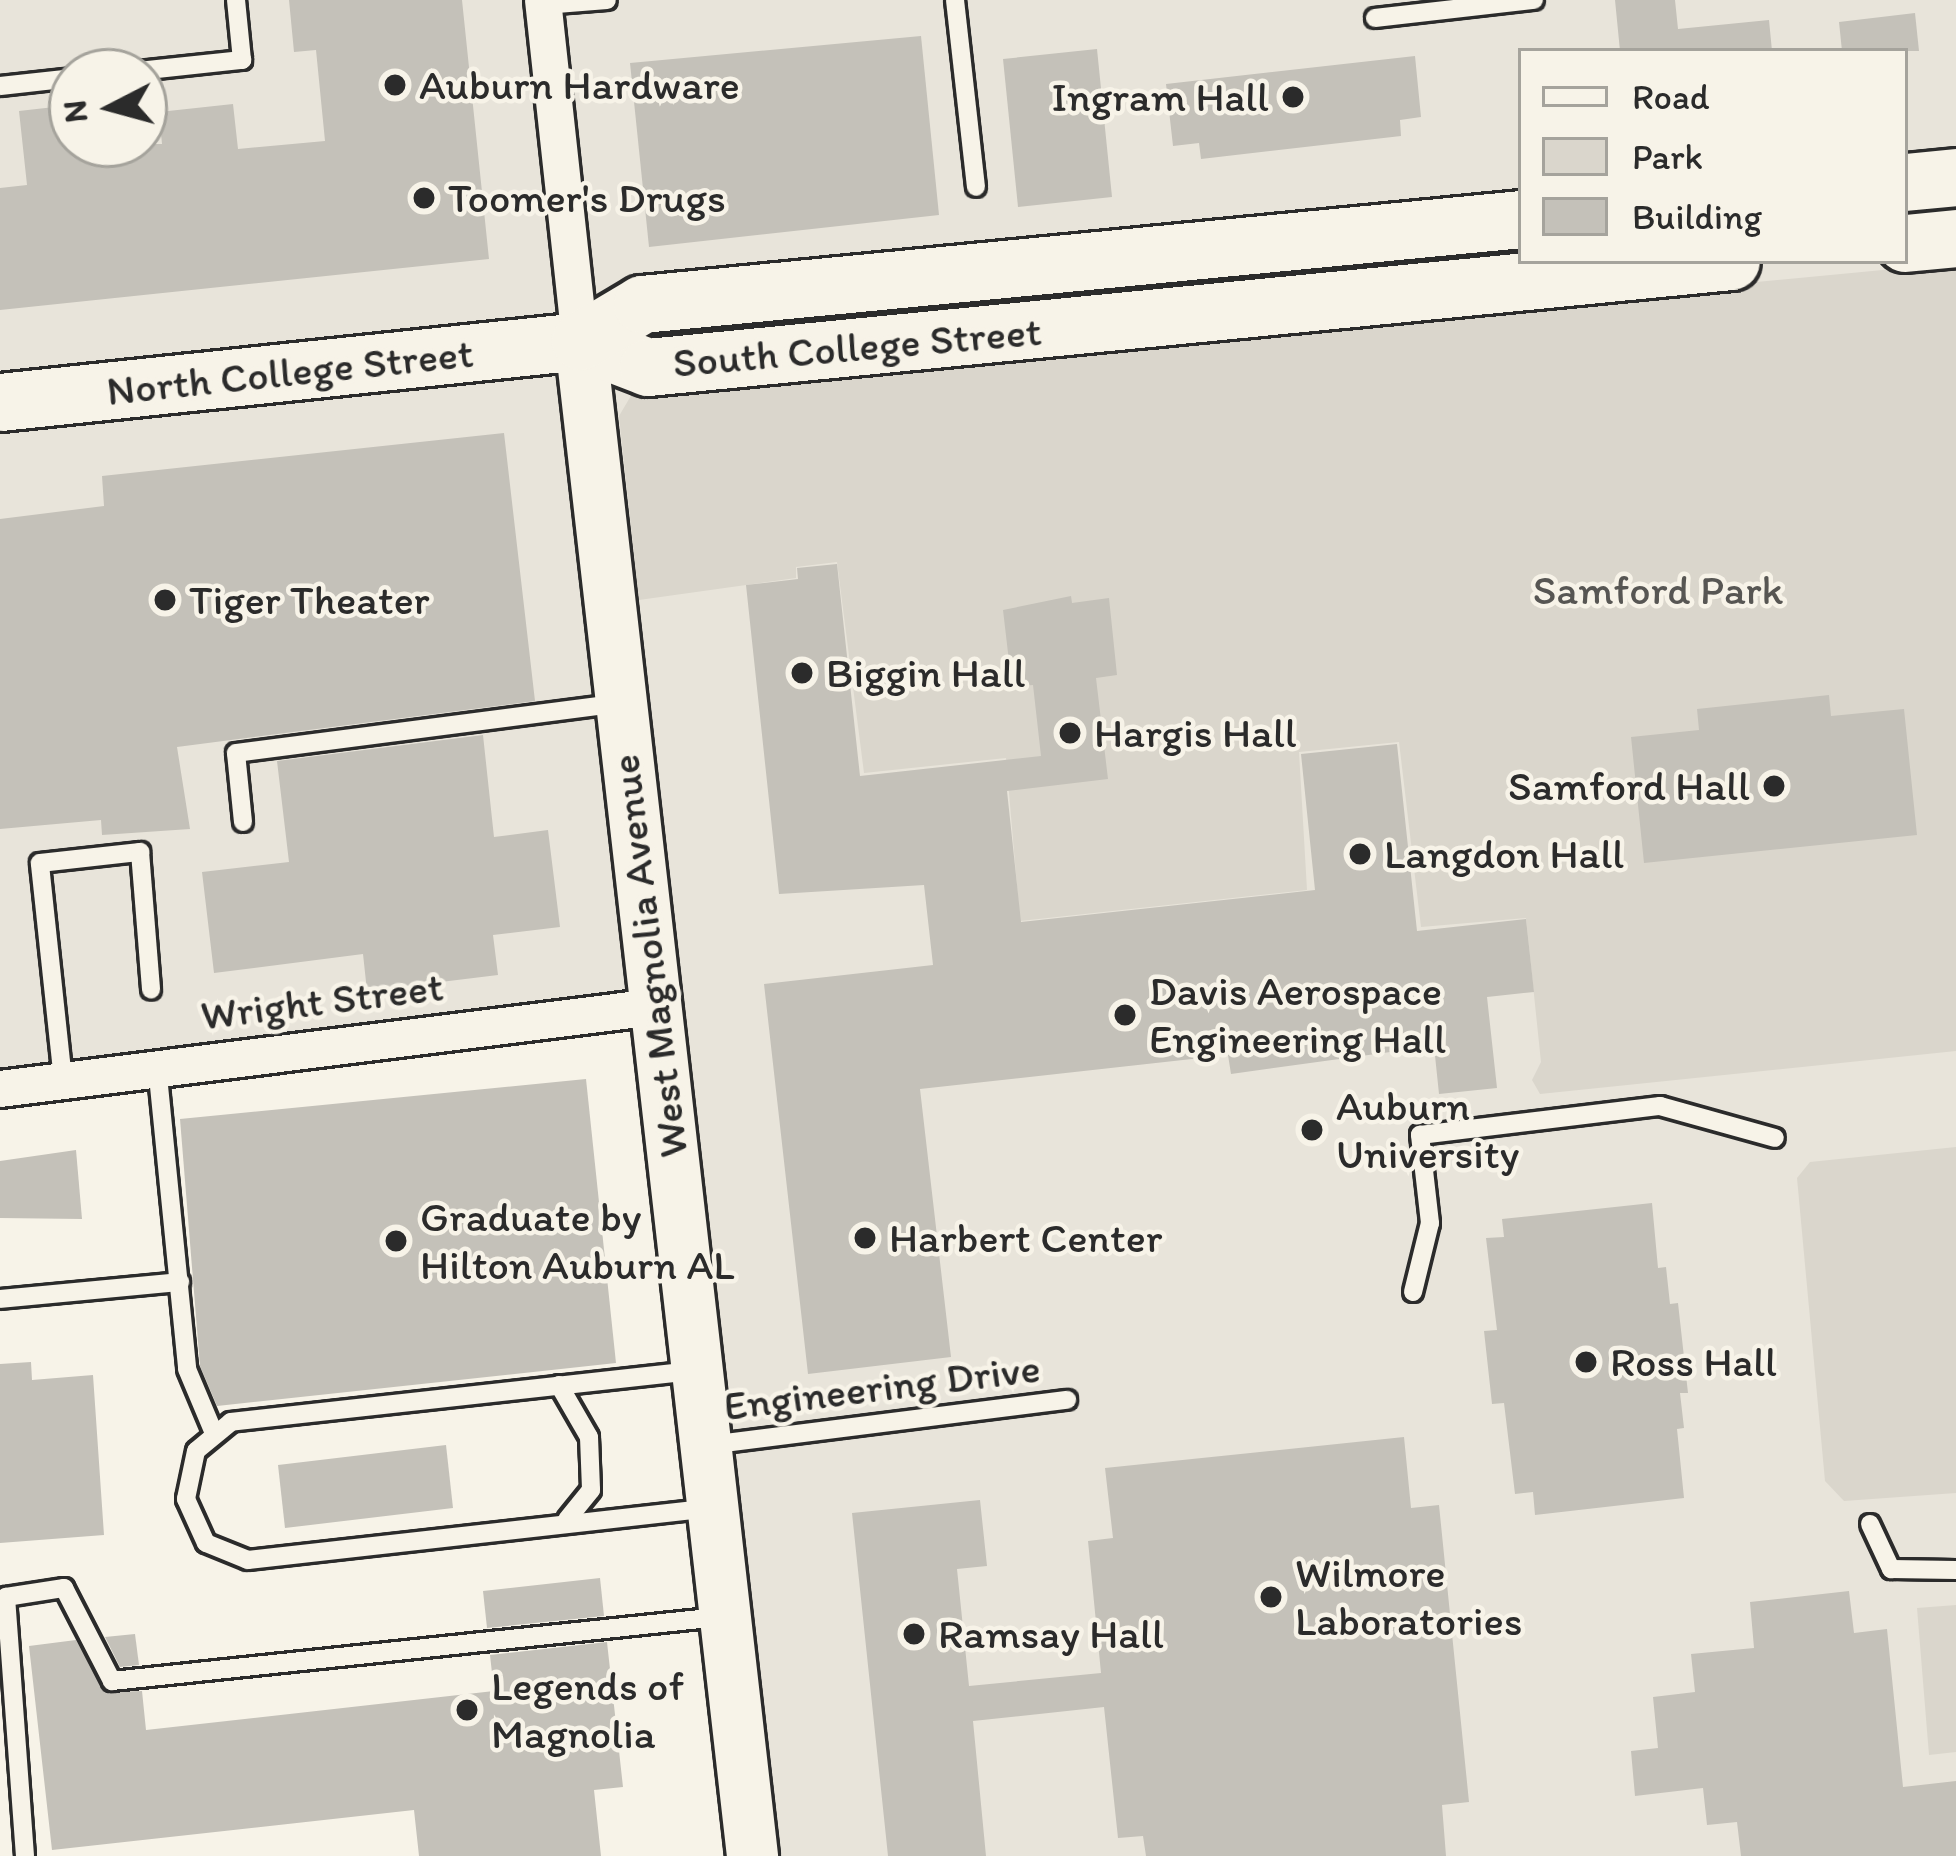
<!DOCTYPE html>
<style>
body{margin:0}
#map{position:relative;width:1956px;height:1856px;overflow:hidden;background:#f7f3e8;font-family:Itim,sans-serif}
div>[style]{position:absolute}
.built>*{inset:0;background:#e8e4da}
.green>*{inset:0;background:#dad6cc}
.building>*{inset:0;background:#c4c1b9}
.roads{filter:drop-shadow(3px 0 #2b2b2b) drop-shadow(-3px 0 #2b2b2b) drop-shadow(0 3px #2b2b2b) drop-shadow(0 -3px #2b2b2b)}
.lane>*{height:18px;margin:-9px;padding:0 9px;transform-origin:9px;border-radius:9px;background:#f7f3e8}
.street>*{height:36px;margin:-18px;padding:0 18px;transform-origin:18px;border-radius:18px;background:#f7f3e8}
.secondary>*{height:51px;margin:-25.5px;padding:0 25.5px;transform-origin:25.5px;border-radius:25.5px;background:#f7f3e8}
.primary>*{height:57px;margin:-28.5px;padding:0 28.5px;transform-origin:28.5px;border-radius:28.5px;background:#f7f3e8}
.dots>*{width:33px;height:33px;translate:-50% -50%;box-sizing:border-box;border:6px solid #f7f3e8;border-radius:50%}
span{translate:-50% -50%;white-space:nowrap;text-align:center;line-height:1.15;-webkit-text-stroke:9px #f7f3e8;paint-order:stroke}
.poi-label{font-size:42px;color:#2b2b2b}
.left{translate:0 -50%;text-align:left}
.right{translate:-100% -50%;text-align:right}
.street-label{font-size:42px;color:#2b2b2b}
.park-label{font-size:42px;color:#575653}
.legend{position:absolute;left:1518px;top:48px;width:390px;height:216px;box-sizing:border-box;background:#f7f3e8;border:3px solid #a5a39c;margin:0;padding:15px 21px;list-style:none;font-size:36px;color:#2b2b2b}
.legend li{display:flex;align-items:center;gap:24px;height:60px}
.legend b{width:60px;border:3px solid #a5a39c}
.north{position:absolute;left:48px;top:48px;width:120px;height:120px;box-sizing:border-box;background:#f7f3e8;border:3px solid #a5a39c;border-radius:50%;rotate:264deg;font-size:33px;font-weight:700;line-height:48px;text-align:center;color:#2b2b2b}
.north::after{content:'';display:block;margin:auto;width:42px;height:54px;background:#2b2b2b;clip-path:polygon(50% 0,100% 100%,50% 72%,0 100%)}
</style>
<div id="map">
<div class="built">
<div style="clip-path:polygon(evenodd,0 0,1956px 0,1956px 1856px,752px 1856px,655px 1007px,0 1089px,0 0,1521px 51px,1905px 51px,1905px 261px,1521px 261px,1521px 51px,0 0,72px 72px,144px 72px,144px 144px,72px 144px,72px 72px)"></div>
</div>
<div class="green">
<div style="clip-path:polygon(1521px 240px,1521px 255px,1313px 281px,1321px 261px)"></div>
<div style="clip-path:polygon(1956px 263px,1956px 1051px,1540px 1094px,1532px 1080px,1541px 1062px,1526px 918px,1421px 927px,1399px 742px,1299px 752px,1307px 890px,1020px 921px,1006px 758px,864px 773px,837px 562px,796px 567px,796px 578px,639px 600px,619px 416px,635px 389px)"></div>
<div style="clip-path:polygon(1301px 264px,1294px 282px,675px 346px,673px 330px)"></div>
<div style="clip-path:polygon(1956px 1147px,1956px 1493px,1844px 1501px,1825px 1481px,1797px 1178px,1810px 1162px)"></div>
<div style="clip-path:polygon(1956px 1605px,1956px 1752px,1929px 1755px,1917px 1608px)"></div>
</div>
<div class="building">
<div style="clip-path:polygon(289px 0,462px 0,489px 259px,0 310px,0 188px,27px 185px,19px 111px,72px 105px,72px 144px,162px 144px,159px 112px,233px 104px,238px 149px,325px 141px,316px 50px,294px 52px)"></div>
<div style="clip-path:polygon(1615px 0,1675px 0,1678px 29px,1769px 20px,1772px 51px,1620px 51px)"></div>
<div style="clip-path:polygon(1915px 13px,1919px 51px,1842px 51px,1839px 22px)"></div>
<div style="clip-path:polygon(921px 36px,939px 215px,649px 247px,630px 63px)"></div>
<div style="clip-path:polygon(1097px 49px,1112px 197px,1018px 207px,1003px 59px)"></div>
<div style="clip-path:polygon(1415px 56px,1421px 117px,1400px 120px,1401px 136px,1201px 159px,1199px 143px,1173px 146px,1166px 84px)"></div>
<div style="clip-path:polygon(504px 433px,535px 701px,177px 747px,190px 829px,102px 835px,101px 820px,0 829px,0 519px,104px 506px,102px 476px)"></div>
<div style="clip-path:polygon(837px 564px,860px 776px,1041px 756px,1033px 685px,1012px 687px,1003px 610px,1071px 596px,1072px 603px,1109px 598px,1117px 675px,1096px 678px,1108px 779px,1007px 791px,1021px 922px,1315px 890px,1301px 754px,1397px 744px,1417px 931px,1526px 919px,1534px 992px,1487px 997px,1497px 1088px,1439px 1094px,1434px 1046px,1231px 1074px,1228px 1055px,920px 1089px,951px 1357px,808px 1374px,764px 984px,933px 965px,924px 885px,779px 894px,746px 585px,798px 579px,797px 568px)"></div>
<div style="clip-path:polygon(1829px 695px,1831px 716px,1904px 709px,1917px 835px,1644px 863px,1631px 737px,1699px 730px,1697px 709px)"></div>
<div style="clip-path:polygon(483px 735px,494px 837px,548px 830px,560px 927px,493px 935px,498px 975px,367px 991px,363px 954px,214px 973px,202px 872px,289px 862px,277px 761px)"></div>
<div style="clip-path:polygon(586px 1079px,616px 1363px,217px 1406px,200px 1366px,180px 1119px)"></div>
<div style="clip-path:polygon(76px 1150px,82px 1219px,0 1218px,0 1161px)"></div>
<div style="clip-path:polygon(1652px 1203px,1658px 1268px,1666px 1267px,1670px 1304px,1678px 1303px,1688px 1393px,1680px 1393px,1684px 1428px,1677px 1429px,1684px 1498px,1535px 1515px,1533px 1492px,1515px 1494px,1504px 1403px,1492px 1404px,1484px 1331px,1497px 1330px,1486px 1238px,1504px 1237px,1502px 1219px)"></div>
<div style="clip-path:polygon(31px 1362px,32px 1380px,93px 1375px,104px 1535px,0 1543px,0 1364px)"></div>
<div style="clip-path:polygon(1404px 1437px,1411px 1508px,1439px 1505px,1469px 1802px,1442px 1805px,1446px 1856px,1146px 1856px,1143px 1836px,1118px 1838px,1104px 1707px,973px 1721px,986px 1856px,888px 1856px,852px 1513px,980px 1500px,987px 1566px,957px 1569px,969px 1686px,1101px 1673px,1088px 1541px,1113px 1538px,1105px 1468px)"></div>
<div style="clip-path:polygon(446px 1445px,453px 1508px,285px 1528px,278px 1465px)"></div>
<div style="clip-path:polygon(600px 1578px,604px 1616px,487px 1628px,483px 1591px)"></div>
<div style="clip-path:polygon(1849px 1591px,1854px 1633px,1887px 1629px,1903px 1787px,1956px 1781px,1956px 1856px,1741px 1856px,1737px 1822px,1707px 1825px,1703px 1788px,1635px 1796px,1631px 1751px,1658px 1748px,1653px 1697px,1695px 1692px,1691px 1654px,1754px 1648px,1750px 1602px)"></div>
<div style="clip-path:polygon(135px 1634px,139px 1665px,120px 1667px,105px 1637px)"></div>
<div style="clip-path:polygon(76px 1640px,105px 1692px,142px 1691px,146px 1730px,494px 1691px,490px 1655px,607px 1642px,623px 1787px,594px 1790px,601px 1856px,419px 1856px,414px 1810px,52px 1850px,29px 1646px)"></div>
</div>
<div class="roads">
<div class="lane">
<div style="left:955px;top:0;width:188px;rotate:83.6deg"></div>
<div style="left:544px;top:5px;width:63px;rotate:-4.5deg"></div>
<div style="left:1375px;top:18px;width:160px;rotate:-6.5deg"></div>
<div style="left:129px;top:72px;width:114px;rotate:-6.1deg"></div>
<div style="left:242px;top:60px;width:60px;rotate:-95.7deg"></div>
<div style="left:0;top:86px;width:72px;rotate:-6.3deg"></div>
<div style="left:243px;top:822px;width:69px;rotate:-95.8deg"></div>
<div style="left:236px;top:753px;width:382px;rotate:-7.4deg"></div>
<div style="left:157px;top:1066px;width:304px;rotate:84.3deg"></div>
<div style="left:187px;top:1369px;width:67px;rotate:67.2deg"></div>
<div style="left:63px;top:1080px;width:218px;rotate:-96.1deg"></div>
<div style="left:40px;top:863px;width:101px;rotate:-6.3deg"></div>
<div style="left:140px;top:852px;width:138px;rotate:85.4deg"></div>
<div style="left:1413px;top:1292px;width:71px;rotate:-76.2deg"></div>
<div style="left:1430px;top:1223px;width:89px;rotate:-96.5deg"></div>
<div style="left:1420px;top:1135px;width:242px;rotate:-6.9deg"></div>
<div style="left:1660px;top:1106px;width:119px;rotate:15.5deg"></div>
<div style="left:0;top:1299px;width:181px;rotate:-5.4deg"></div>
<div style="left:692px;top:1371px;width:464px;rotate:173.7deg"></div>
<div style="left:231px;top:1422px;width:45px;rotate:140.4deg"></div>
<div style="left:196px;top:1451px;width:49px;rotate:101.8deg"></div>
<div style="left:186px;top:1499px;width:48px;rotate:65.6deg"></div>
<div style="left:206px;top:1543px;width:45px;rotate:22deg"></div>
<div style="left:248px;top:1560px;width:463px;rotate:-6.4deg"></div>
<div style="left:559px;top:1385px;width:60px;rotate:60deg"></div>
<div style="left:589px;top:1437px;width:53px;rotate:87.8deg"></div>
<div style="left:591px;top:1490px;width:38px;rotate:129deg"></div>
<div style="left:709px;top:1445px;width:361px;rotate:-7.2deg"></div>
<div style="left:1870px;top:1524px;width:50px;rotate:65deg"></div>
<div style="left:1891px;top:1569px;width:65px;rotate:0.9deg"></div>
<div style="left:25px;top:1856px;width:260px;rotate:-94.2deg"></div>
<div style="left:6px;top:1597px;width:59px;rotate:-8.8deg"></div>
<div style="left:64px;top:1588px;width:105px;rotate:62.7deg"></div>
<div style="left:112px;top:1681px;width:610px;rotate:-6.02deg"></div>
</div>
<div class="street">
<div style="left:543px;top:0;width:343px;rotate:83.8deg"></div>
<div style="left:0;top:1089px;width:660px;rotate:-7.14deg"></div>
</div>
<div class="secondary">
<div style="left:580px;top:341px;width:1525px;rotate:83.52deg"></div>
</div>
<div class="primary">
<div style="left:1905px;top:182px;width:51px;rotate:-5.6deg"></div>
<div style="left:1905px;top:243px;width:51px;rotate:-5.6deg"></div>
<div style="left:580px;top:341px;width:73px;rotate:20.9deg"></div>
<div style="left:648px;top:367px;width:1088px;rotate:-5.59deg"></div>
<div style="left:0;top:402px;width:583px;rotate:-6deg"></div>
<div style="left:580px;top:341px;width:72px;rotate:-30.8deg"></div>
<div style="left:642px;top:304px;width:883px;rotate:-5.52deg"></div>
</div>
</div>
<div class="dots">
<div style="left:395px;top:85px;background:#2b2b2b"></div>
<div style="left:1293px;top:97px;background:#2b2b2b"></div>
<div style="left:424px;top:198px;background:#2b2b2b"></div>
<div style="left:165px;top:600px;background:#2b2b2b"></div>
<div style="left:802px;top:673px;background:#2b2b2b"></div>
<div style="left:1070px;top:733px;background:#2b2b2b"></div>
<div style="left:1774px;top:786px;background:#2b2b2b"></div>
<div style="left:1360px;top:854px;background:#2b2b2b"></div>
<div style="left:1125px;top:1015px;background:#2b2b2b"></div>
<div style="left:1312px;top:1130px;background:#2b2b2b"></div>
<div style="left:865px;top:1238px;background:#2b2b2b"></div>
<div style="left:396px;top:1241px;background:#2b2b2b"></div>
<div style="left:1586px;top:1362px;background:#2b2b2b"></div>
<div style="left:1271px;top:1597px;background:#2b2b2b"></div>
<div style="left:914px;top:1634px;background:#2b2b2b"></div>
<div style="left:467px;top:1710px;background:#2b2b2b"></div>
</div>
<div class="poi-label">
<span class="left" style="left:419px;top:85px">Auburn Hardware</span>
<span class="right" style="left:1269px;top:97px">Ingram Hall</span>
<span class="left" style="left:448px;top:198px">Toomer's Drugs</span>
<span class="left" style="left:189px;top:600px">Tiger Theater</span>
<span class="left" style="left:826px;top:673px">Biggin Hall</span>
<span class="left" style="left:1094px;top:733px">Hargis Hall</span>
<span class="right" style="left:1750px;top:786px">Samford Hall</span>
<span class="left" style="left:1384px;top:854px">Langdon Hall</span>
<span class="left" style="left:1149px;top:1015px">Davis Aerospace<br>Engineering Hall</span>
<span class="left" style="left:1336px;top:1130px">Auburn<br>University</span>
<span class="left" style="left:420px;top:1241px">Graduate by<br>Hilton Auburn AL</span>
<span class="left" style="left:889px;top:1238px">Harbert Center</span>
<span class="left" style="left:1610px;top:1362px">Ross Hall</span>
<span class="left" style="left:1295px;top:1597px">Wilmore<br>Laboratories</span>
<span class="left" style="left:938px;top:1634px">Ramsay Hall</span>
<span class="left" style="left:491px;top:1710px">Legends of<br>Magnolia</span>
</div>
<div class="street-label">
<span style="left:857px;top:347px;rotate:-5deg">South College Street</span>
<span style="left:290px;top:372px;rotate:-6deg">North College Street</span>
<span style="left:649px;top:956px;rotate:-97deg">West Magnolia Avenue</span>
<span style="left:322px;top:1001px;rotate:-7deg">Wright Street</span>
<span style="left:882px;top:1387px;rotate:-7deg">Engineering Drive</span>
</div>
<div class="park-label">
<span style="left:1658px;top:590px">Samford Park</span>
</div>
<ul class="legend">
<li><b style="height:15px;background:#f7f3e8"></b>Road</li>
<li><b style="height:33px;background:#dad6cc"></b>Park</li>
<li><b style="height:33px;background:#c4c1b9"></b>Building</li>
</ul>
<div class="north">N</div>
</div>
